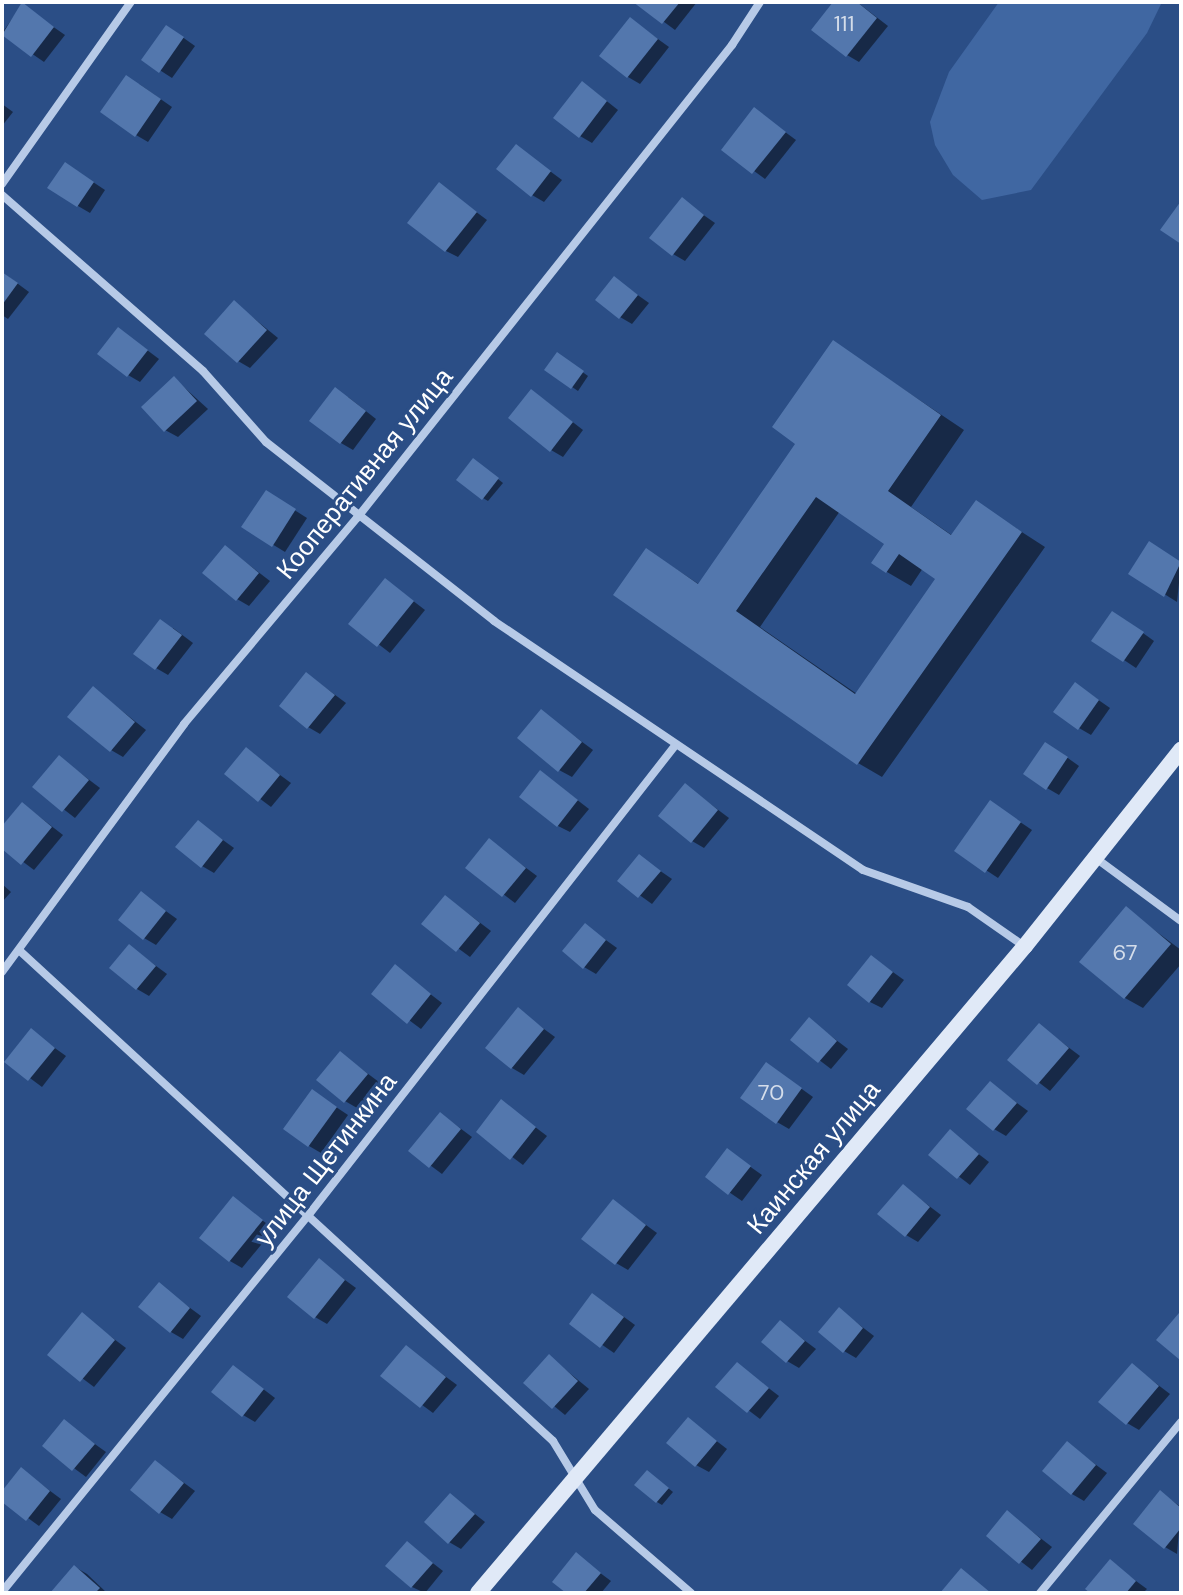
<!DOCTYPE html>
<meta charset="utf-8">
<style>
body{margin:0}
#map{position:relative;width:1183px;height:1595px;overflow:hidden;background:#2b4e86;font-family:"DM Sans",sans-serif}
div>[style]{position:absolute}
.green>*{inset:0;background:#4067a2}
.shadow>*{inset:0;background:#0007}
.building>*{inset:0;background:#5377ad}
.minor>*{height:8px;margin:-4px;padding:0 4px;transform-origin:4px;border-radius:4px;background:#b7cae7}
.secondary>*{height:16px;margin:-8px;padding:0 8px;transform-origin:8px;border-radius:8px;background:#e0e9f7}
span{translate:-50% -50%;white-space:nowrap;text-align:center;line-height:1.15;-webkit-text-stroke:6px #2b4e86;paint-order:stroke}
.number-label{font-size:22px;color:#d4ddea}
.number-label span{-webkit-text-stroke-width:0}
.street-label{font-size:26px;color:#fff}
.frame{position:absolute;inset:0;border:4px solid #fff;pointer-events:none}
</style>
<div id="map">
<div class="green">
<div style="clip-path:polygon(999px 2px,1162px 2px,1147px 33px,1031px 190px,982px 200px,953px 175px,935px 145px,930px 122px,949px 72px)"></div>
</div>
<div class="shadow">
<div style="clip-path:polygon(637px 2px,697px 2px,675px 30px)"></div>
<div style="clip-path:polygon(836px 2px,857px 2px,888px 26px,859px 62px,847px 55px)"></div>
<div style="clip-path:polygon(22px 5px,65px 35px,44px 62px,2px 33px)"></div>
<div style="clip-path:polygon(630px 19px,669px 47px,640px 84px,628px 77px)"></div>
<div style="clip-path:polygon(178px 34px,195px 46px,172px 78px,144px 60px)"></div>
<div style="clip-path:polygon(139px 84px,172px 107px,148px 142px,136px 135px)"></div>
<div style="clip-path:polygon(594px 91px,618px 110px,592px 143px,580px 136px)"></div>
<div style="clip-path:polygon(2px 104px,13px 112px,2px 126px)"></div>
<div style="clip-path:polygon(755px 110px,796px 140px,765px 179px,724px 149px)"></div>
<div style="clip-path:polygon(516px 146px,562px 180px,544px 202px,532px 195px)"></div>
<div style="clip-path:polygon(78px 172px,105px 190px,90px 213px,78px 206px)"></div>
<div style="clip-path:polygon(440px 185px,487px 220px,458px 257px,446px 251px)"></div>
<div style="clip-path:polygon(682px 200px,715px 223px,685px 261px,673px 254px)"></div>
<div style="clip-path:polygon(2px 272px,29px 292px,8px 319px,2px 315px)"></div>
<div style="clip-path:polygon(615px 279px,649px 303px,632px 324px,620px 317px)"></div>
<div style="clip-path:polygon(235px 303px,278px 338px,250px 368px,238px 361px)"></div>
<div style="clip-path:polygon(119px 329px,159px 359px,140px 382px,128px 375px)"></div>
<div style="clip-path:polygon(evenodd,833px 342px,964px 430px,911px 507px,953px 536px,977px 503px,1045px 547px,882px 777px,858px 763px,647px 550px,700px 585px,798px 443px,833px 342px,840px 511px,887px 543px,874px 562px,887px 572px,911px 586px,923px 568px,938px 578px,857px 694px,760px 627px,840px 511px)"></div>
<div style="clip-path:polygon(563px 358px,588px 376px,578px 391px,547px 370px)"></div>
<div style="clip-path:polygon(175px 379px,208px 409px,178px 437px,165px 430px)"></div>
<div style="clip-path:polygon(348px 397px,376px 419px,353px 450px,341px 443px)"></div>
<div style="clip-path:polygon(543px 399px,583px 430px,563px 457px,551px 450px)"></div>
<div style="clip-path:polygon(479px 464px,503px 483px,488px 501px,483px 498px)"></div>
<div style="clip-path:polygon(266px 492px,307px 518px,285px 552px,244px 527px)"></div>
<div style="clip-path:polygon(226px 547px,270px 581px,249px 606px,237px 599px)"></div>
<div style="clip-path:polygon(1161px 551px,1181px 564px,1177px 602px,1131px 573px)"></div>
<div style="clip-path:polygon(386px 580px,425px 610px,390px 653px,351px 623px)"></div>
<div style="clip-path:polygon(1125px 620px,1154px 641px,1136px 668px,1094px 640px)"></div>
<div style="clip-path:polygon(173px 628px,193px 643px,168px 675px,156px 668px)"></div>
<div style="clip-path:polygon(307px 674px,346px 703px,320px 734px,308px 727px)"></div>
<div style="clip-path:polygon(93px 688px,146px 730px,123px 757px,111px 750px)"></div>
<div style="clip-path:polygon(1087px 692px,1110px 708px,1091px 735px,1079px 728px)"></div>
<div style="clip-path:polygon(542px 712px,593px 750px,572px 777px,559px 770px)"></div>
<div style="clip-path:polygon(246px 750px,291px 783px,271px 807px,227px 774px)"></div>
<div style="clip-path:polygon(1058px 751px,1079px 766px,1059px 795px,1047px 788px)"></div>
<div style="clip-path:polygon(59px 757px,100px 788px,75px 818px,35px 787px)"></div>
<div style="clip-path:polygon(541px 772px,589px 809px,570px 832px,558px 826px)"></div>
<div style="clip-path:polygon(685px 785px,729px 818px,704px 848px,692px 841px)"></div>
<div style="clip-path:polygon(23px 804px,63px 835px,34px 870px,2px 846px,2px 829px)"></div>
<div style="clip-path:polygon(1002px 810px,1032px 830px,998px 878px,957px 851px)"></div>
<div style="clip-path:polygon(198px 822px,234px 848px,214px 873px,202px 866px)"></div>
<div style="clip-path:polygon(490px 841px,537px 876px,515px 903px,468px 867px)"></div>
<div style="clip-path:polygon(640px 857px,672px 879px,652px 904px,620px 881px)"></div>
<div style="clip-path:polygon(2px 884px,11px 892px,2px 902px)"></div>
<div style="clip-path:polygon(142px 894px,177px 919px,156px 945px,144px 938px)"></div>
<div style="clip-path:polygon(446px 897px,491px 931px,470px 957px,424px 923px)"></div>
<div style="clip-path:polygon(1126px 909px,1181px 950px,1181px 964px,1143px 1008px,1125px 998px)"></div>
<div style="clip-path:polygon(585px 925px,617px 948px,596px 974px,584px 967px)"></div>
<div style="clip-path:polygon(129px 946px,167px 974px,149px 996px,137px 989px)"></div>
<div style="clip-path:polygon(872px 957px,904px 980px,882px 1008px,870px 1002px)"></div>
<div style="clip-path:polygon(395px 967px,442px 1003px,421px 1029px,374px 994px)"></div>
<div style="clip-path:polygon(518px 1010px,555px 1037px,524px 1075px,512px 1068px)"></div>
<div style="clip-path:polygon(810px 1020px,848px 1049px,831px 1069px,793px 1040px)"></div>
<div style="clip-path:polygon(1039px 1025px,1080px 1056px,1050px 1091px,1010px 1060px)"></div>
<div style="clip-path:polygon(31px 1031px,66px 1056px,42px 1087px,7px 1061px)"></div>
<div style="clip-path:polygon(340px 1053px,379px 1082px,357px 1108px,345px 1101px)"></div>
<div style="clip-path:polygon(778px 1072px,813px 1097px,789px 1129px,777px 1122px)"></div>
<div style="clip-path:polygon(990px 1083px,1028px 1111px,1006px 1136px,994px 1129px)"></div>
<div style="clip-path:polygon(324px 1099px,348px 1115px,321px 1153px,309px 1146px)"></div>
<div style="clip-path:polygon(502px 1102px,547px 1136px,523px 1165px,478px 1131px)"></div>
<div style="clip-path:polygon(441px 1114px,472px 1137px,442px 1174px,411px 1151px)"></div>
<div style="clip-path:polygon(950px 1132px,989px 1162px,970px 1185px,931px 1155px)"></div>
<div style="clip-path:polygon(728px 1151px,762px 1175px,742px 1201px,707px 1177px)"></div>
<div style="clip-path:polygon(903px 1186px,941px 1215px,918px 1242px,906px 1235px)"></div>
<div style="clip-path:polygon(233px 1199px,274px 1229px,242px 1268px,230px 1261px)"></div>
<div style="clip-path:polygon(613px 1201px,657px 1233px,628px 1270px,616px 1263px)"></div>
<div style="clip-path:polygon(319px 1261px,356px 1288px,327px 1324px,315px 1317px)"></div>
<div style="clip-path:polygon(159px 1285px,201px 1316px,183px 1339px,171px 1332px)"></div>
<div style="clip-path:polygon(605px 1303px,635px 1325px,614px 1353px,572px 1324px)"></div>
<div style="clip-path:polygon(840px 1310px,874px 1336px,856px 1358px,844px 1351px)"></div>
<div style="clip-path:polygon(82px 1315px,126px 1348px,94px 1387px,50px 1354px)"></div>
<div style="clip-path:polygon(780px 1322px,816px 1349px,799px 1368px,787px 1361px)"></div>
<div style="clip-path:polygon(406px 1347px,457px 1385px,433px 1413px,383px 1376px)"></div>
<div style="clip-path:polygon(550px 1357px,589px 1389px,565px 1415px,526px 1383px)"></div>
<div style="clip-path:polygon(737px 1364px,779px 1396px,760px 1419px,718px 1387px)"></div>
<div style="clip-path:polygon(1132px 1365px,1170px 1394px,1139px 1430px,1127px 1423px)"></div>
<div style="clip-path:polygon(234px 1367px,275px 1398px,255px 1422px,243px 1415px)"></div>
<div style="clip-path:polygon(688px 1419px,727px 1449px,709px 1472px,696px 1465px)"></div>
<div style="clip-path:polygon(64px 1422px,106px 1452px,86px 1477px,44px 1446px)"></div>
<div style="clip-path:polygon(1068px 1444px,1107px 1473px,1084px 1501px,1072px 1494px)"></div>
<div style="clip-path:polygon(156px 1462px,195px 1491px,172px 1519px,160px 1512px)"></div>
<div style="clip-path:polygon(22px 1470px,61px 1499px,39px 1526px,2px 1499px)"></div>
<div style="clip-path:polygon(653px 1476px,673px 1492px,662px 1505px,657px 1502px)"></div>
<div style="clip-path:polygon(1161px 1493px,1181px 1507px,1177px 1554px,1165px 1547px)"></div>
<div style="clip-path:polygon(451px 1495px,485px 1522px,461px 1549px,449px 1542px)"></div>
<div style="clip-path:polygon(1008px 1513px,1052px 1547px,1032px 1570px,988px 1536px)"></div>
<div style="clip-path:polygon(407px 1543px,443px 1571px,425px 1593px,412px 1587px)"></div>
<div style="clip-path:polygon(576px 1555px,611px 1581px,601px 1593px,569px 1593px)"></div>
<div style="clip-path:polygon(1110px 1562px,1147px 1589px,1143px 1593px,1093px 1593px)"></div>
<div style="clip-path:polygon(75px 1567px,87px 1574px,107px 1593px,52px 1593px)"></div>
</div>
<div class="building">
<div style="clip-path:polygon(22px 2px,54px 27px,31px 57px,2px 35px)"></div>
<div style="clip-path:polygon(633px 2px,680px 2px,662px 24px)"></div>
<div style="clip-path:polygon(833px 2px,857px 2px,877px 18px,846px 57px,811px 30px)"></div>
<div style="clip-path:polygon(630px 17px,658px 39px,627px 78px,599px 56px)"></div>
<div style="clip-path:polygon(166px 25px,184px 37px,159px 73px,141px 60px)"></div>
<div style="clip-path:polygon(126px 75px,161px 99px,135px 137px,100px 112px)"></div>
<div style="clip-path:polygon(582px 81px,607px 101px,579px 138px,553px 118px)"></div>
<div style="clip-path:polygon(754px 107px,786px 132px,752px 174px,721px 150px)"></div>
<div style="clip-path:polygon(516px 144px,551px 171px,531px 197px,496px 169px)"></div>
<div style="clip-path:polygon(65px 162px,94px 182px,77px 207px,47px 188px)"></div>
<div style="clip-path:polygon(439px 182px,477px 212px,445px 252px,407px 223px)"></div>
<div style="clip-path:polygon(682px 197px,704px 215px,672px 256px,649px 238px)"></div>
<div style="clip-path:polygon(1181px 201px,1181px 244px,1160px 230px)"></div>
<div style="clip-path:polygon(2px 272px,18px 283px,2px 305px)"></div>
<div style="clip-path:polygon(614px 276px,638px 295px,619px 319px,595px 300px)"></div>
<div style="clip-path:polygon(234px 300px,267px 330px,237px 363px,204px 334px)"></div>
<div style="clip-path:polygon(118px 327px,148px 350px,127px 377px,97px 354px)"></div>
<div style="clip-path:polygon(evenodd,833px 340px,941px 415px,888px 491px,951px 535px,976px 500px,1022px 532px,857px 765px,613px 595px,646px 548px,698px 584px,795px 444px,772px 427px,833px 340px,816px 497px,884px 544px,871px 563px,886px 573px,899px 554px,935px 579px,855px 694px,736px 611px,816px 497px)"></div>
<div style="clip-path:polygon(557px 352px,584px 371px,571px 389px,544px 370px)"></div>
<div style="clip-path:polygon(174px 376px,197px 401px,164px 432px,141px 407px)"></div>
<div style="clip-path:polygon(335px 387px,366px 411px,340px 444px,309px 421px)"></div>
<div style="clip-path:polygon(531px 389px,573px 422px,550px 452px,508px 418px)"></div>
<div style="clip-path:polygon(473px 458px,499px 478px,482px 500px,456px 480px)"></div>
<div style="clip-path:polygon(266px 490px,296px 509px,272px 547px,241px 527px)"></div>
<div style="clip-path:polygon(1149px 541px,1181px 562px,1164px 597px,1128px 574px)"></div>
<div style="clip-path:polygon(225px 545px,259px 573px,236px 601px,202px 573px)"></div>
<div style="clip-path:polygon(385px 578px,414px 601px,377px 647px,348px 624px)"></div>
<div style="clip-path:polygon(1112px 611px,1144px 632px,1123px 662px,1091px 641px)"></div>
<div style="clip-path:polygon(160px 619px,182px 635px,155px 670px,133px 654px)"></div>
<div style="clip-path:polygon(306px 672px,335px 695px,307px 729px,279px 706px)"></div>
<div style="clip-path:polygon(1075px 682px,1099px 700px,1078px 730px,1053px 712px)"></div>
<div style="clip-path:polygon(93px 686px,135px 722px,110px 752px,67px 717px)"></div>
<div style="clip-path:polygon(541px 709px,582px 742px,558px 772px,517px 738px)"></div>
<div style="clip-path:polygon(1045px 742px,1068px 757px,1046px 790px,1023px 774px)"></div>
<div style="clip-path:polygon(246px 747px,280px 775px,258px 802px,224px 774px)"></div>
<div style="clip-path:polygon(59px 755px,89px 780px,62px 812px,32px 787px)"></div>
<div style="clip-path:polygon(540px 770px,578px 800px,557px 827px,519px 797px)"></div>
<div style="clip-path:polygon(685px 783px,718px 810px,691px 843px,658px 816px)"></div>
<div style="clip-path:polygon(990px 800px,1021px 822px,985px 873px,954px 851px)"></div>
<div style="clip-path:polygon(22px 802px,52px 827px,21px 865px,2px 849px,2px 826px)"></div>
<div style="clip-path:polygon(198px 820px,223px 840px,201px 868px,175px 847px)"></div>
<div style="clip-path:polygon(489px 838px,526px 868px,502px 897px,465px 868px)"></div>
<div style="clip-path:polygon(639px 854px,661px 871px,638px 898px,617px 881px)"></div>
<div style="clip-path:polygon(141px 891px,166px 911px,143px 940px,118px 920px)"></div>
<div style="clip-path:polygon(445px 895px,480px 923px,456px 952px,421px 924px)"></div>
<div style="clip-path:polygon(1126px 906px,1171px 944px,1124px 999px,1079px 962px)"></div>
<div style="clip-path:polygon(585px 923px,606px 940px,583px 969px,562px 951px)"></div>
<div style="clip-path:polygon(129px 944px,156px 966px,136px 990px,109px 968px)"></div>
<div style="clip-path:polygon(871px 955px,893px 972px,869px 1003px,847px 985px)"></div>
<div style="clip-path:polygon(395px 964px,431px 994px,407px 1024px,371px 994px)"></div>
<div style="clip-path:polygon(518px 1007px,544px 1029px,511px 1069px,485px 1048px)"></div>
<div style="clip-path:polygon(809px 1017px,837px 1041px,818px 1063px,790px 1040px)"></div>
<div style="clip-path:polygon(1039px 1023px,1069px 1048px,1037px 1085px,1007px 1060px)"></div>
<div style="clip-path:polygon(31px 1028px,55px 1048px,28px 1081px,4px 1062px)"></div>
<div style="clip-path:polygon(340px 1051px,368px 1074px,344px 1103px,316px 1080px)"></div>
<div style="clip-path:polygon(766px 1062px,802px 1088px,776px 1124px,740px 1098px)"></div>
<div style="clip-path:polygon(990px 1081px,1017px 1103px,993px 1131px,966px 1109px)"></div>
<div style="clip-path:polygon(312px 1089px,337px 1107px,308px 1147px,283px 1129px)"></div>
<div style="clip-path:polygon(501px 1099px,536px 1127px,510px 1160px,476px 1132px)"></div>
<div style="clip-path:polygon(440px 1112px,461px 1129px,429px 1168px,408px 1151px)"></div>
<div style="clip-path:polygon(950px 1129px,979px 1154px,957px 1179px,928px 1155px)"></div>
<div style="clip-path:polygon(727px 1148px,751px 1166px,728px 1195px,705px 1177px)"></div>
<div style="clip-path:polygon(903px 1184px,930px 1207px,905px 1237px,877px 1214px)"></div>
<div style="clip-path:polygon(233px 1196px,263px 1220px,229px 1262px,199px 1238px)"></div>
<div style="clip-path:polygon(613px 1199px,646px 1225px,615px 1265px,581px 1239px)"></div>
<div style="clip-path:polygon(319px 1258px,345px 1280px,314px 1319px,287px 1297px)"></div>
<div style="clip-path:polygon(159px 1282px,190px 1308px,170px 1333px,138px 1307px)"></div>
<div style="clip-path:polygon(592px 1293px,624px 1317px,600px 1348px,569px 1324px)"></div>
<div style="clip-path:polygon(839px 1307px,863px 1328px,843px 1353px,818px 1332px)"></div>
<div style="clip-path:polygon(82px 1312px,115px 1340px,80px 1382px,47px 1355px)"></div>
<div style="clip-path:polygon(1179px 1313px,1181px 1315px,1180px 1360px,1156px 1340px)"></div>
<div style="clip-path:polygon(780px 1320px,805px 1341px,786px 1363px,761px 1342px)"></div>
<div style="clip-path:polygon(406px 1345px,446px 1377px,420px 1408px,380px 1376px)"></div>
<div style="clip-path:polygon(549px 1354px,578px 1381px,552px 1409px,523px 1383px)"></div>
<div style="clip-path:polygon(737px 1362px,769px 1388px,747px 1413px,715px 1387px)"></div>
<div style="clip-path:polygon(1132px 1363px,1159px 1386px,1126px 1425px,1098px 1402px)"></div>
<div style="clip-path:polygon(233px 1365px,264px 1389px,242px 1417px,211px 1392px)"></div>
<div style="clip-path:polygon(688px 1417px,717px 1441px,695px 1467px,666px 1443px)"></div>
<div style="clip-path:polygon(64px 1419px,95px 1444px,72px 1471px,42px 1446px)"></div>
<div style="clip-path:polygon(1067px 1441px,1096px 1465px,1071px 1495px,1042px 1471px)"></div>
<div style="clip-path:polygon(155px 1460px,184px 1483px,159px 1514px,130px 1490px)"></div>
<div style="clip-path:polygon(21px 1467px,50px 1491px,26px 1521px,2px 1502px,2px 1491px)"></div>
<div style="clip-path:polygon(647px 1470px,669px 1488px,656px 1503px,634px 1485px)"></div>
<div style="clip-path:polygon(1160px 1490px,1181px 1508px,1181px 1528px,1164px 1549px,1133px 1524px)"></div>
<div style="clip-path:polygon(450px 1493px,475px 1514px,448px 1544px,424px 1522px)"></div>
<div style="clip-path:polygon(1007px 1510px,1041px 1539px,1019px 1564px,986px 1536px)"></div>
<div style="clip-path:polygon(407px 1541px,433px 1563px,411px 1588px,385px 1566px)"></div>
<div style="clip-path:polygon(576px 1552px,601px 1573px,584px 1593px,566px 1593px,552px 1582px)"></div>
<div style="clip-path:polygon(1110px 1559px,1136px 1581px,1126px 1593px,1090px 1593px,1085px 1589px)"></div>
<div style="clip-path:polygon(74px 1565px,100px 1588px,95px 1593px,50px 1593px)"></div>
<div style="clip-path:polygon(961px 1568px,991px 1593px,940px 1593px)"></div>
</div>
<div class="minor">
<div style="left:2px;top:184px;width:223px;rotate:-54.7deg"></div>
<div style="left:2px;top:195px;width:267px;rotate:41.2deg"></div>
<div style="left:203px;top:371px;width:95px;rotate:48.4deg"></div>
<div style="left:266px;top:442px;width:290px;rotate:38.1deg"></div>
<div style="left:494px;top:621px;width:445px;rotate:34deg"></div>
<div style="left:863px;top:870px;width:111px;rotate:19.4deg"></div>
<div style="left:968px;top:907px;width:68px;rotate:34.9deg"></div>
<div style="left:1097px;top:859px;width:104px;rotate:36.4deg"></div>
<div style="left:20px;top:951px;width:724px;rotate:42.59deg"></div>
<div style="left:553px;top:1441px;width:81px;rotate:58.7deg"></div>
<div style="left:595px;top:1510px;width:127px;rotate:40.8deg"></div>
<div style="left:2px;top:972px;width:308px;rotate:-53.7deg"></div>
<div style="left:184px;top:724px;width:269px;rotate:-50deg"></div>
<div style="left:357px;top:518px;width:604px;rotate:-51.59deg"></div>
<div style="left:732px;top:45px;width:51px;rotate:-56.9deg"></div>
<div style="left:2px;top:1592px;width:483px;rotate:-50.9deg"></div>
<div style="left:307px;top:1217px;width:596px;rotate:-52.02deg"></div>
<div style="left:1040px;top:1593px;width:222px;rotate:-50.5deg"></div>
</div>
<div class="secondary">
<div style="left:478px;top:1593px;width:847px;rotate:-49.79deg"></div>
<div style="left:1025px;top:946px;width:251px;rotate:-51.5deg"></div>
</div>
<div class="number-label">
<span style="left:844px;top:24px">111</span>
<span style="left:1125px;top:953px">67</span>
<span style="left:771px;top:1093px">70</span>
</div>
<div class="street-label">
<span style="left:365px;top:474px;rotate:-51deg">Кооперативная улица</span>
<span style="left:814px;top:1158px;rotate:-50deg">Каинская улица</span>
<span style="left:326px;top:1160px;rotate:-52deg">улица Щетинкина</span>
</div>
<div class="frame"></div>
</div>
